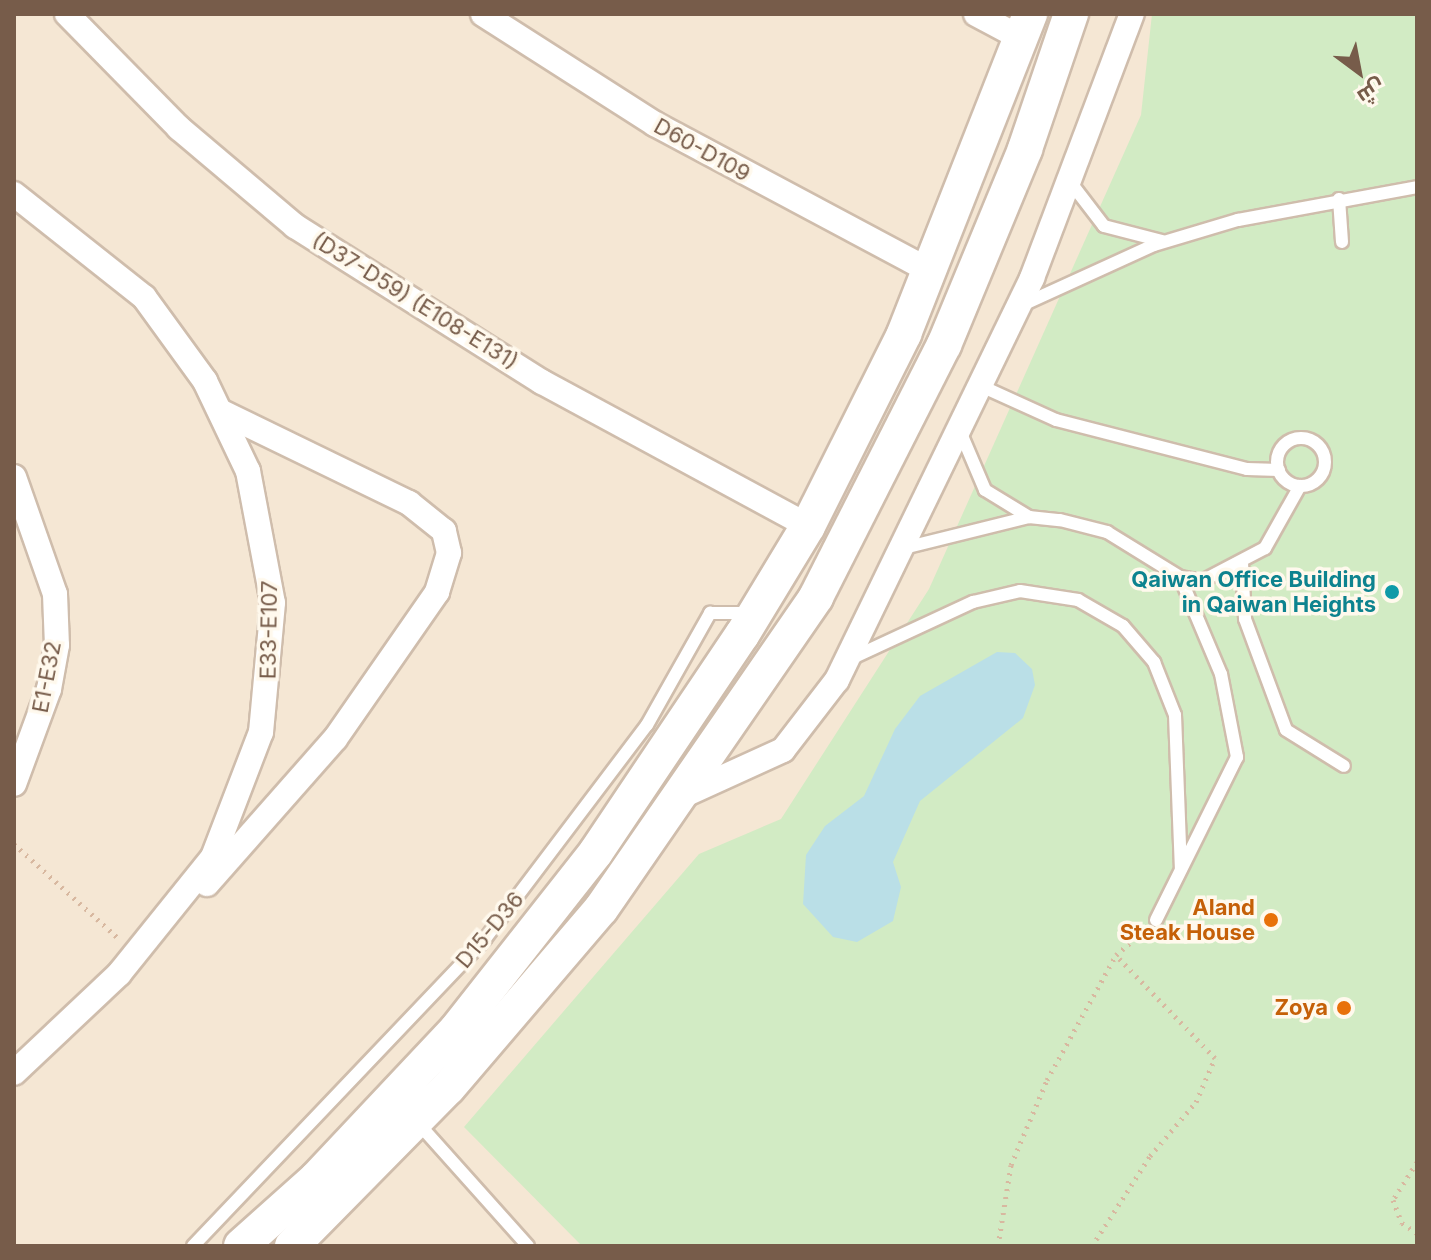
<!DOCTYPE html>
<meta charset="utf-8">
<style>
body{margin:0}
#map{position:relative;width:1431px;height:1260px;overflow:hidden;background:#fdf5e6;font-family:Inter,Cairo,sans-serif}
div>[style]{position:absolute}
.residential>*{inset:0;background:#f5e7d4}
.green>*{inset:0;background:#d2ebc4}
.water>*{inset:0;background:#badfe7}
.path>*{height:5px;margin-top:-2.5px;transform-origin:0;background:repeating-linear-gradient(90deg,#d8b8a0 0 2px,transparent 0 8px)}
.roads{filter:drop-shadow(2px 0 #cfbdac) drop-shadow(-2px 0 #cfbdac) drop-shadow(0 2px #cfbdac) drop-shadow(0 -2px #cfbdac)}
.lane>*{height:12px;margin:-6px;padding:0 6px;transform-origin:6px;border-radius:6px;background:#fff}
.lane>.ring{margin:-6px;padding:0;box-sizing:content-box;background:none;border:12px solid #fff;border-radius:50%}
.street>*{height:24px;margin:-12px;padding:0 12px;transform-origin:12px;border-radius:12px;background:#fff}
.secondary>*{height:34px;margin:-17px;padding:0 17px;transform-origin:17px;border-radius:17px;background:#fff}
.dots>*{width:22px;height:22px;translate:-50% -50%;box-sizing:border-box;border:4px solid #fff9ed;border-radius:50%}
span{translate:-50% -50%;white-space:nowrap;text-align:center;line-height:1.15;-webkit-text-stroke:7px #fff9ed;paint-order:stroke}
.street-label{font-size:22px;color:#775c4a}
.culture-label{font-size:22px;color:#0d838f;font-weight:700}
.right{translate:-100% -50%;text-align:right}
.food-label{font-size:22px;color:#c56008;font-weight:700}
.frame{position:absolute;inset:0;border:16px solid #775c4a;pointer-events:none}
.north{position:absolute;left:1319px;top:32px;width:80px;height:80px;-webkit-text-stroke:6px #fff9ed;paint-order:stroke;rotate:148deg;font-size:22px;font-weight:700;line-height:32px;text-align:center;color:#775c4a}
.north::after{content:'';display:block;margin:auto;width:28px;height:36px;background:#775c4a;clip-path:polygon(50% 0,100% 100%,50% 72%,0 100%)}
</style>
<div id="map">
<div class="residential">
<div style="clip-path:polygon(14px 14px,1417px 14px,1417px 1246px,14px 1246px)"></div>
</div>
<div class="green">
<div style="clip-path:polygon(1152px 14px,1417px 14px,1417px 1246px,582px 1246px,464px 1127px,699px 854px,781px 819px,929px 589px,1141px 115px)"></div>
</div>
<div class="water">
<div style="clip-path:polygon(997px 652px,1015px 653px,1032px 669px,1035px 685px,1023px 718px,920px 801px,893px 862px,901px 887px,893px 921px,857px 942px,833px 937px,803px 904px,806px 855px,825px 826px,864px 796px,895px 729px,920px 696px)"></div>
</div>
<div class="path">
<div style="left:14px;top:844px;width:139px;rotate:42.1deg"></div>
<div style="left:1417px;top:1162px;width:45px;rotate:122.3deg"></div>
<div style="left:1393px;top:1200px;width:25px;rotate:69deg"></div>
<div style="left:1402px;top:1223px;width:18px;rotate:34deg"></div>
<div style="left:998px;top:1246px;width:82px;rotate:-80.9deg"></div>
<div style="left:1011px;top:1165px;width:92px;rotate:-67deg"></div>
<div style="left:1047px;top:1080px;width:143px;rotate:-61.1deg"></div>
<div style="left:1116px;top:955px;width:33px;rotate:-41deg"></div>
<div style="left:1092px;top:1246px;width:107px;rotate:-57.2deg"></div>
<div style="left:1150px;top:1156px;width:71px;rotate:-49.6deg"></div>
<div style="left:1196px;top:1102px;width:48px;rotate:-66.6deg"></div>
<div style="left:1215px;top:1058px;width:143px;rotate:-133.9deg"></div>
</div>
<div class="roads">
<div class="lane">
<div style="left:1071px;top:183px;width:54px;rotate:52.5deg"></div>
<div style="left:1104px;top:226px;width:60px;rotate:14.5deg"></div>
<div style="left:1339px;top:199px;width:43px;rotate:86deg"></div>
<div style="left:1020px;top:306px;width:147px;rotate:-24.5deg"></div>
<div style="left:1154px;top:245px;width:88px;rotate:-16.6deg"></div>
<div style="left:1238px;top:220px;width:182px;rotate:-10.4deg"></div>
<div style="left:981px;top:386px;width:82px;rotate:24.4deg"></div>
<div style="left:1056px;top:420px;width:197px;rotate:14.4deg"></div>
<div style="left:1247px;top:469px;width:32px;rotate:2deg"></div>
<div style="left:960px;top:431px;width:64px;rotate:67deg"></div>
<div style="left:985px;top:490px;width:52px;rotate:31.5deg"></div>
<div class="ring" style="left:1277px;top:438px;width:36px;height:36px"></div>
<div style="left:904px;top:548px;width:129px;rotate:-13.9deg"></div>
<div style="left:1029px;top:517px;width:31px;rotate:6deg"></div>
<div style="left:1060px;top:520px;width:49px;rotate:14.3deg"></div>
<div style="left:1107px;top:532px;width:86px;rotate:31.7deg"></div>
<div style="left:1180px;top:577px;width:105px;rotate:67.1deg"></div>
<div style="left:1221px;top:674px;width:85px;rotate:79.1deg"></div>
<div style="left:1237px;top:757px;width:182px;rotate:116.4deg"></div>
<div style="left:1242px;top:563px;width:56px;rotate:86.9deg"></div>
<div style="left:1245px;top:619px;width:118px;rotate:69.7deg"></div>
<div style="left:1286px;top:730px;width:68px;rotate:31.8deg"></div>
<div style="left:1180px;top:577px;width:22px;rotate:10deg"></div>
<div style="left:1202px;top:581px;width:71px;rotate:-27.6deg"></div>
<div style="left:1265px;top:548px;width:71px;rotate:-60.6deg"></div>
<div style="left:850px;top:659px;width:136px;rotate:-24.9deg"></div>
<div style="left:973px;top:602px;width:48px;rotate:-13.2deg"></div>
<div style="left:1020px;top:591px;width:59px;rotate:8.8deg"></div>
<div style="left:1078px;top:600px;width:52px;rotate:30deg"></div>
<div style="left:1123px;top:626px;width:48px;rotate:49.3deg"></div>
<div style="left:1154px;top:662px;width:57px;rotate:68.4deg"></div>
<div style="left:1175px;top:715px;width:154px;rotate:87.8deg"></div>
<div style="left:418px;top:1123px;width:165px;rotate:48.2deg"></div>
<div style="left:193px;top:1246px;width:424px;rotate:-46.4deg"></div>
<div style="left:485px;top:939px;width:268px;rotate:-52.9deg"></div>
<div style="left:647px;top:725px;width:129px;rotate:-60.6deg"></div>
<div style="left:710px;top:613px;width:42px"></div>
</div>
<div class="street">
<div style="left:67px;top:14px;width:160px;rotate:45.5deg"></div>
<div style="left:179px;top:128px;width:152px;rotate:40.2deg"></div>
<div style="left:295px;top:226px;width:292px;rotate:32.3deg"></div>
<div style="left:542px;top:382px;width:302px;rotate:28.4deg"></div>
<div style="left:483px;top:14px;width:204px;rotate:32.6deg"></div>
<div style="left:655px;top:124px;width:312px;rotate:28.1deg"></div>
<div style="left:976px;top:14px;width:51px;rotate:28.1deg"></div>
<div style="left:14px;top:194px;width:166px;rotate:38.4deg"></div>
<div style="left:144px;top:297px;width:104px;rotate:54deg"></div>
<div style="left:205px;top:381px;width:100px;rotate:64.5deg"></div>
<div style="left:248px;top:471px;width:134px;rotate:79.3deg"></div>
<div style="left:273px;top:603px;width:130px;rotate:95.3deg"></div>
<div style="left:261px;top:732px;width:134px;rotate:111deg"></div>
<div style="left:213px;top:857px;width:150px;rotate:128.8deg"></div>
<div style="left:119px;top:974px;width:144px;rotate:136.7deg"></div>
<div style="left:14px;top:477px;width:124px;rotate:70.7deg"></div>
<div style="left:55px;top:594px;width:51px;rotate:87.8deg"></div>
<div style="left:57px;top:645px;width:45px;rotate:100.3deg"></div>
<div style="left:49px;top:689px;width:101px;rotate:110.2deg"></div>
<div style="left:682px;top:796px;width:111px;rotate:-24.5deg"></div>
<div style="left:783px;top:750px;width:88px;rotate:-52.4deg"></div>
<div style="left:837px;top:680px;width:447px;rotate:-64.1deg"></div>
<div style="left:1032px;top:278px;width:282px;rotate:-69.3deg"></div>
<div style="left:207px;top:884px;width:193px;rotate:-48.6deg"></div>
<div style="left:335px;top:739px;width:179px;rotate:-55.2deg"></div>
<div style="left:437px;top:592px;width:41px;rotate:-72.9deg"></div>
<div style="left:449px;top:553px;width:23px;rotate:-103deg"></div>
<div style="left:444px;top:531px;width:45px;rotate:-141.3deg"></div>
<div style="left:409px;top:503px;width:208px;rotate:-154.1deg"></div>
</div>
<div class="secondary">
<div style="left:241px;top:1246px;width:101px;rotate:-41.8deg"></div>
<div style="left:316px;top:1179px;width:204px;rotate:-46.8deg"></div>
<div style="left:456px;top:1030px;width:226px;rotate:-51.8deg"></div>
<div style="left:596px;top:852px;width:262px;rotate:-56.1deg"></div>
<div style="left:742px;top:635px;width:127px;rotate:-58.8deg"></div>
<div style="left:808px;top:526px;width:215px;rotate:-63.4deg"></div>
<div style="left:904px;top:334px;width:344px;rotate:-68.5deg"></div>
<div style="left:292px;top:1246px;width:222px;rotate:-45.4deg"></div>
<div style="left:448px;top:1088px;width:235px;rotate:-49.5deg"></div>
<div style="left:601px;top:909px;width:379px;rotate:-55.4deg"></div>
<div style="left:816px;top:597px;width:283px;rotate:-63.1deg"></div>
<div style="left:944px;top:345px;width:212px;rotate:-67.5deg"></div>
<div style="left:1025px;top:149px;width:143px;rotate:-71.2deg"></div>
</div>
</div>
<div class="dots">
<div style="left:1392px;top:592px;background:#0f9aa8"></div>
<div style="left:1271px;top:920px;background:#e8710a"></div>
<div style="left:1344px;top:1008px;background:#e8710a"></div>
</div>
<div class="street-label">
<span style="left:702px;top:150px;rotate:29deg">D60-D109</span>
<span style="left:415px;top:301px;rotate:32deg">(D37-D59) (E108-E131)</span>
<span style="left:269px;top:630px;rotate:-89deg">E33-E107</span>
<span style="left:47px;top:677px;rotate:-79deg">E1-E32</span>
<span style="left:490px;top:930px;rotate:-50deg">D15-D36</span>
</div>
<div class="culture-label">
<span class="right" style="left:1376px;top:592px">Qaiwan Office Building<br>in Qaiwan Heights</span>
</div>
<div class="food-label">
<span class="right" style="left:1255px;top:920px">Aland<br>Steak House</span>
<span class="right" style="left:1328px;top:1008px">Zoya</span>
</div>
<div class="frame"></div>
<div class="north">ش</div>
</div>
